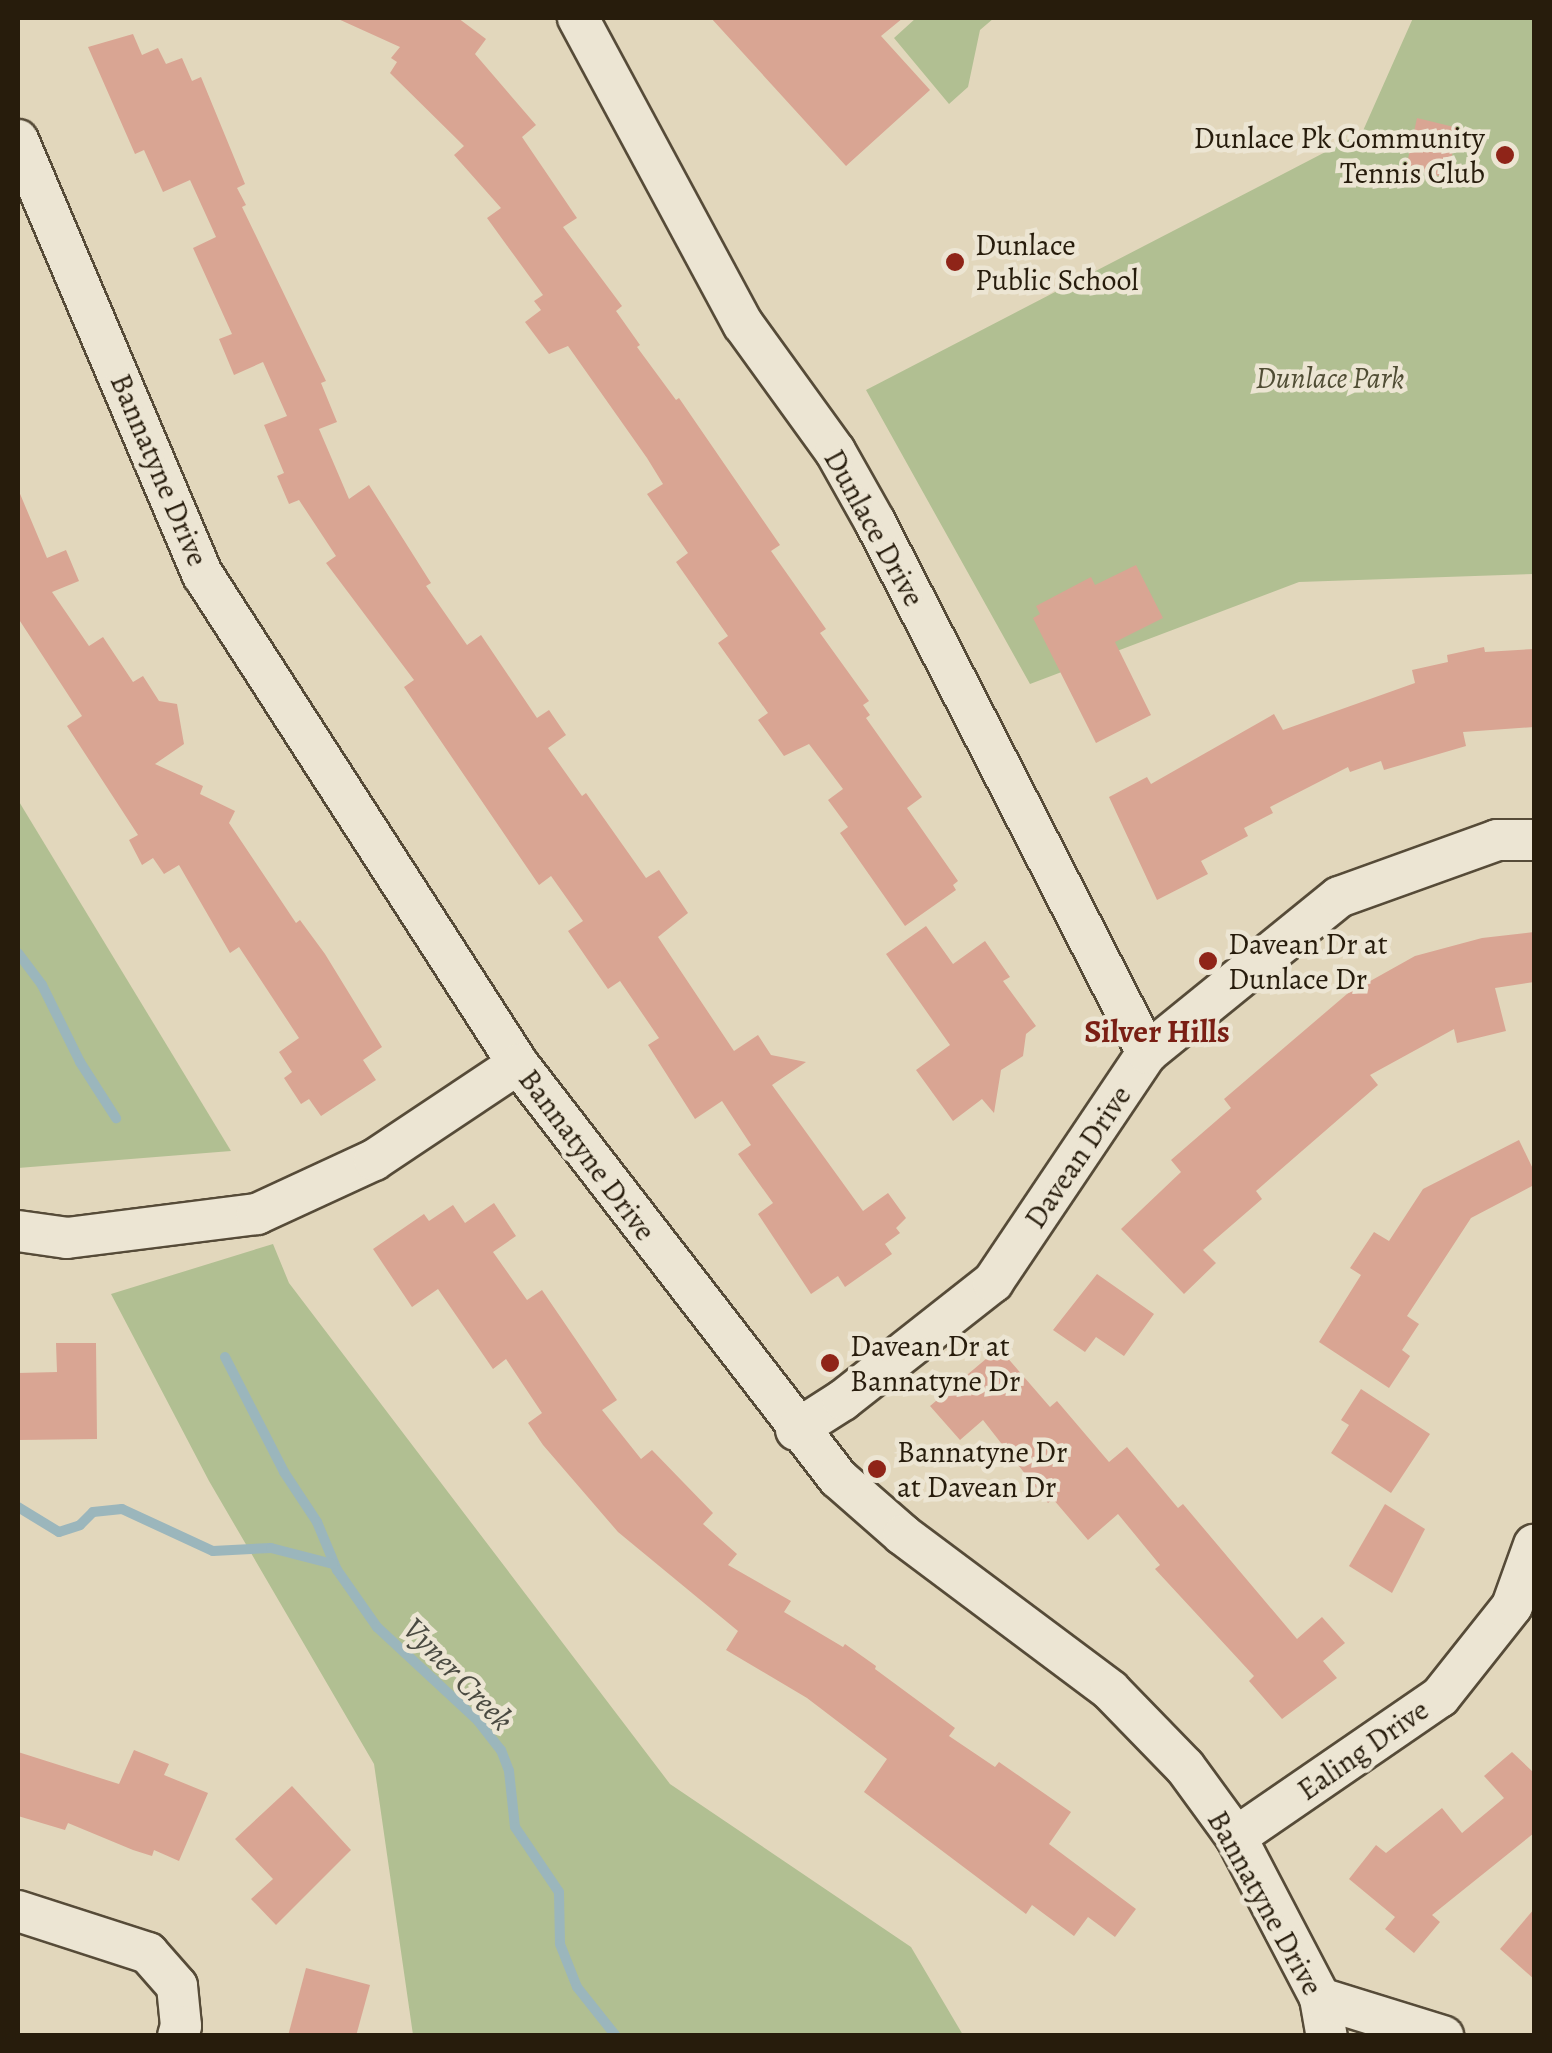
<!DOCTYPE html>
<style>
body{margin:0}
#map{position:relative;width:1552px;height:2053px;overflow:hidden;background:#e2d7bc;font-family:Alegreya,serif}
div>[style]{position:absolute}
.green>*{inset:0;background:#b1bf92}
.stream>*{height:10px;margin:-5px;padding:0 5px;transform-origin:5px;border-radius:5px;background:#9bb6bc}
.building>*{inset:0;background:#d9a593}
.roads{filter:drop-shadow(2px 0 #564b38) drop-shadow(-2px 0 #564b38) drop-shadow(0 2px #564b38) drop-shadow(0 -2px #564b38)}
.minor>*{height:40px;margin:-20px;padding:0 20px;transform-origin:20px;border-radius:20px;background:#ece5d3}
.dots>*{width:28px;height:28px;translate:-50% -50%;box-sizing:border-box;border:5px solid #ece5d3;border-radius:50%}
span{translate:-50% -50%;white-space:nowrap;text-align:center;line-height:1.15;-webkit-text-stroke:9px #ece5d3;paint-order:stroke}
.poi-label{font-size:30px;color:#271c0c}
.right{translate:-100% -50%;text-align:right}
.left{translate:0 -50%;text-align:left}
.park-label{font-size:30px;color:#504d34;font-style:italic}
.street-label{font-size:30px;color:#271c0c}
.neighbourhood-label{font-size:32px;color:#7a1f14;font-weight:700}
.water-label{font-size:32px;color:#4a4a41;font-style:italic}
.frame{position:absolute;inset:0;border:20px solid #271c0c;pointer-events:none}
</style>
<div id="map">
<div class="green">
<div style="clip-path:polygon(916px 18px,994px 18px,980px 30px,968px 87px,949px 104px,894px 38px)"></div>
<div style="clip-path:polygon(1413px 18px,1534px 18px,1534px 574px,1299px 582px,1030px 684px,866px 390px,1362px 133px)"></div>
<div style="clip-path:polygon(18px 800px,231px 1151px,18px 1168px)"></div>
<div style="clip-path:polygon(273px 1244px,289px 1283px,670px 1784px,911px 1947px,963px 2035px,413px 2035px,374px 1764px,209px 1481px,111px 1294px)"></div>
</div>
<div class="stream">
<div style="left:18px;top:953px;width:40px;rotate:53deg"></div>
<div style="left:42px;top:985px;width:86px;rotate:63.7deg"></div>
<div style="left:80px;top:1062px;width:67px;rotate:57.3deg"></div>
<div style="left:225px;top:1357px;width:129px;rotate:62.8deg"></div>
<div style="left:284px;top:1472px;width:60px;rotate:56.6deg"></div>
<div style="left:317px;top:1522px;width:52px;rotate:67.4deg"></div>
<div style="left:337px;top:1570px;width:70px;rotate:54.9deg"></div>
<div style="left:377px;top:1627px;width:138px;rotate:42.9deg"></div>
<div style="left:478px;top:1721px;width:37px;rotate:52deg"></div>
<div style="left:501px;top:1750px;width:22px;rotate:69deg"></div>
<div style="left:509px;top:1771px;width:56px;rotate:83.9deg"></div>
<div style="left:515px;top:1827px;width:78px;rotate:55.9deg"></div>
<div style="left:559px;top:1892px;width:52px;rotate:88.9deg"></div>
<div style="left:560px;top:1944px;width:46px;rotate:68.4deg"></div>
<div style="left:577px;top:1987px;width:63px;rotate:51.5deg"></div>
<div style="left:18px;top:1507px;width:48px;rotate:31.4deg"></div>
<div style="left:59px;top:1532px;width:22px;rotate:-18deg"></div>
<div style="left:80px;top:1525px;width:18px;rotate:-45deg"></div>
<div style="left:93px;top:1512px;width:29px;rotate:-6deg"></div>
<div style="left:122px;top:1509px;width:100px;rotate:24.8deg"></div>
<div style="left:213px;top:1551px;width:58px;rotate:-3deg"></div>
<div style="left:271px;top:1548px;width:64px;rotate:14.5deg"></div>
</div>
<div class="building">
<div style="clip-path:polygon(336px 18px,458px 18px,486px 39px,475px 54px,536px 125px,522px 137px,577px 218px,563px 227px,622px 306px,616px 311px,640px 345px,637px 347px,676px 400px,679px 398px,780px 545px,771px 551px,826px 629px,820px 633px,869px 701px,863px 705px,870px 715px,866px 718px,922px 797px,907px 808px,958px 881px,953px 885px,956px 890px,905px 926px,840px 833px,848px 827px,828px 800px,843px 789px,809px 744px,784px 756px,758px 720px,768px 713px,718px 643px,728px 636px,676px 562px,688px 553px,647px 494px,663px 484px,647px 458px,568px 346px,549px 354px,525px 322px,541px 310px,534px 301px,543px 295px,487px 218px,501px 208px,454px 155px,464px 146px,390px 73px,397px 62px,391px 58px,400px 47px)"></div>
<div style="clip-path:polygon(711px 18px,903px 18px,881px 36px,930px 90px,846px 166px)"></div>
<div style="clip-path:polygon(133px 34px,142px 55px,158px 48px,166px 64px,182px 58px,192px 81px,201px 77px,245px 184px,237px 188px,246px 205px,242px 207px,326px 381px,321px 383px,337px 422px,319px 429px,349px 499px,369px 485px,431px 583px,426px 586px,467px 645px,481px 635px,537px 718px,549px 710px,566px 735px,548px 748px,582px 796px,586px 793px,646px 878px,659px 870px,688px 913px,658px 937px,734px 1051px,758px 1035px,771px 1055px,806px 1062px,772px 1085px,863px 1211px,888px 1193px,906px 1218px,896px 1228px,900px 1233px,885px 1244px,892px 1254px,845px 1287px,838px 1276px,811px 1294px,758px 1214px,773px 1203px,738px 1154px,751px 1145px,722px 1101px,695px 1119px,648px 1045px,659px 1038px,620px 981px,608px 989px,568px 931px,583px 921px,551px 876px,539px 885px,513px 847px,404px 687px,414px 680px,326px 563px,336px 556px,299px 500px,289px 504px,277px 476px,284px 473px,264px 425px,287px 416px,263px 362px,234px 375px,219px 339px,232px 334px,193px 248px,216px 237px,190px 180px,163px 192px,144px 150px,135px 154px,88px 47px)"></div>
<div style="clip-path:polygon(1417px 118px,1458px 128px,1447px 178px,1406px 168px)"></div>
<div style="clip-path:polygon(18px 489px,47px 558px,66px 550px,79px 581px,52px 592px,89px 646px,103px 637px,133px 682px,143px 676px,159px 701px,177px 704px,184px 744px,155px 764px,203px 786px,200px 794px,235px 811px,229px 823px,296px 923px,300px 920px,325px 954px,382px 1047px,363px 1060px,376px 1080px,321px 1116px,309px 1099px,301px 1104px,284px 1078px,292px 1072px,279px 1052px,299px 1038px,239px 947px,230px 953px,179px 865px,164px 874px,153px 858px,142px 865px,129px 840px,138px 835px,67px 726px,82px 716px,18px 618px)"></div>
<div style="clip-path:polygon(1136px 565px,1163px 618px,1115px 642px,1151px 715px,1096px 743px,1033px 618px,1040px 614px,1036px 606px,1091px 577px,1095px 585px)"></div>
<div style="clip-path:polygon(1484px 647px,1485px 652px,1534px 649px,1534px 727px,1463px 732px,1466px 746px,1384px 770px,1381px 761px,1350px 772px,1348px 767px,1270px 807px,1273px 813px,1244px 828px,1248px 836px,1201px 861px,1208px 874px,1157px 900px,1109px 797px,1147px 777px,1151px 784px,1274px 714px,1283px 730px,1415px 683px,1412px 670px,1448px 662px,1447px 655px)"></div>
<div style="clip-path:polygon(926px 926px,953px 964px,985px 941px,1010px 977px,1003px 981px,1036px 1026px,1026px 1034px,1023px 1056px,1001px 1070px,994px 1113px,982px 1099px,953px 1121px,916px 1070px,950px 1045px,886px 954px)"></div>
<div style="clip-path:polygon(1534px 932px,1534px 982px,1495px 988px,1506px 1031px,1457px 1043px,1454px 1029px,1370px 1075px,1378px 1085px,1256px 1191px,1262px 1199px,1203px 1250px,1216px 1263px,1184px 1294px,1121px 1229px,1181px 1172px,1171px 1160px,1231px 1108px,1224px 1099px,1347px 994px,1415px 956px,1482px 938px)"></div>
<div style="clip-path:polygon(1519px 1140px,1534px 1171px,1534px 1185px,1471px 1218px,1407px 1316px,1419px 1324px,1402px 1350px,1410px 1356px,1389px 1388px,1319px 1342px,1361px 1275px,1350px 1268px,1374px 1232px,1389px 1241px,1423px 1189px)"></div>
<div style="clip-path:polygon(494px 1203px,516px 1236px,493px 1252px,527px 1300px,542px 1290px,617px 1400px,602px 1410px,641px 1459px,652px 1450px,713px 1513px,703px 1524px,737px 1554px,728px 1565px,791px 1601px,784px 1612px,843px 1647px,845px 1644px,876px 1666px,875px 1669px,955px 1728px,949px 1736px,995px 1767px,999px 1762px,1071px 1812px,1049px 1844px,1136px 1909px,1115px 1937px,1088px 1917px,1074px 1936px,1032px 1905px,1026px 1914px,864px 1792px,887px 1759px,807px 1698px,726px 1650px,738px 1631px,618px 1532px,543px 1445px,528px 1423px,542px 1413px,506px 1359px,493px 1369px,438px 1289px,412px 1307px,373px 1249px,424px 1214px,429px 1221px,453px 1205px,465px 1223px)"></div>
<div style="clip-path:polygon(1097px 1274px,1154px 1314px,1124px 1356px,1096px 1337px,1085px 1352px,1053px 1330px)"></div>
<div style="clip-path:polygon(56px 1343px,96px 1343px,97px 1439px,18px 1440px,18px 1373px,57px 1372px)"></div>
<div style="clip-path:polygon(999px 1348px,1050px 1407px,1057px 1401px,1109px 1462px,1127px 1447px,1178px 1508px,1183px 1504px,1297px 1639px,1322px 1617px,1345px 1643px,1323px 1661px,1337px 1678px,1282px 1719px,1249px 1681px,1254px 1676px,1155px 1569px,1160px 1565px,1118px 1514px,1088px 1540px,1053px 1499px,1048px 1503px,983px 1420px,960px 1440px,930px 1406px)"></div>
<div style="clip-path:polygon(1361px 1389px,1430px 1434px,1391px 1493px,1331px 1453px,1349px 1425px,1341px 1420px)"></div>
<div style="clip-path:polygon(1385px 1504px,1425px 1529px,1392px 1593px,1349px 1566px)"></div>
<div style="clip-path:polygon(134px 1750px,169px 1764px,164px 1775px,208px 1793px,179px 1861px,154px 1850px,152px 1856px,133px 1850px,68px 1823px,65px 1830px,18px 1816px,18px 1752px,119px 1784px)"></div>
<div style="clip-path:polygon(1512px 1752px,1534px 1773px,1534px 1833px,1432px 1915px,1440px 1922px,1414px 1953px,1385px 1929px,1395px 1917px,1349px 1879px,1376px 1845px,1386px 1853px,1442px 1808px,1462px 1833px,1504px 1798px,1484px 1776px)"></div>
<div style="clip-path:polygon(292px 1786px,351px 1850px,276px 1925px,251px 1899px,273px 1879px,235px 1839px)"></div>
<div style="clip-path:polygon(1534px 1909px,1534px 1979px,1500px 1949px)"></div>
<div style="clip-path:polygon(306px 1968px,370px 1985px,356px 2036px,288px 2036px)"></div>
</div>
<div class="roads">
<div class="minor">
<div style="left:578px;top:18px;width:348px;rotate:61.7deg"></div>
<div style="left:743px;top:324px;width:157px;rotate:54.1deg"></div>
<div style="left:835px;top:451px;width:81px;rotate:60.6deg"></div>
<div style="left:875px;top:522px;width:597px;rotate:62.88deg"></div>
<div style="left:18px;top:140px;width:473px;rotate:67deg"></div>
<div style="left:203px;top:575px;width:582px;rotate:57.21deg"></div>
<div style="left:518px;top:1064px;width:523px;rotate:52.3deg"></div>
<div style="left:838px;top:1478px;width:86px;rotate:41.2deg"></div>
<div style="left:903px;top:1535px;width:259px;rotate:36.8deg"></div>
<div style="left:1110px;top:1690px;width:107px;rotate:45.8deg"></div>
<div style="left:1185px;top:1767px;width:87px;rotate:53.9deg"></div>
<div style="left:1236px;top:1837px;width:182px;rotate:62.4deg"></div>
<div style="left:1320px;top:1998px;width:39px;rotate:80deg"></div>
<div style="left:18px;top:1231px;width:49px;rotate:8.1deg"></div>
<div style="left:67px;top:1238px;width:192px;rotate:-7.2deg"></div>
<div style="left:257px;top:1214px;width:129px;rotate:-24.8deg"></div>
<div style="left:374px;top:1160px;width:173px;rotate:-33.7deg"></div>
<div style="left:796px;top:1430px;width:56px;rotate:-32.6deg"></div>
<div style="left:843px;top:1400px;width:191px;rotate:-38.2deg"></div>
<div style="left:993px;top:1282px;width:276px;rotate:-56.1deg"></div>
<div style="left:1147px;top:1053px;width:247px;rotate:-39.1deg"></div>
<div style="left:1339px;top:897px;width:168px;rotate:-19.8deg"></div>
<div style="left:1497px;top:840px;width:37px"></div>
<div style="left:1236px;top:1837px;width:247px;rotate:-34.5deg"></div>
<div style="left:1440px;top:1697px;width:116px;rotate:-51.6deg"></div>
<div style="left:1512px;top:1606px;width:65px;rotate:-70.2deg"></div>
<div style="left:18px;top:1911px;width:137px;rotate:17.9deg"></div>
<div style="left:148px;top:1953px;width:44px;rotate:48.7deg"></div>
<div style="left:177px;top:1986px;width:40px;rotate:84.3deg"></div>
<div style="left:181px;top:2026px;width:10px;rotate:107deg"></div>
<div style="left:1320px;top:1998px;width:129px;rotate:17.2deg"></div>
</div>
</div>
<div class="dots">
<div style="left:1505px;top:155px;background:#8f2418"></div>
<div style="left:955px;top:262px;background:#8f2418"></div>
<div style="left:1208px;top:961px;background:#8f2418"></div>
<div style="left:830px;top:1363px;background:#8f2418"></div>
<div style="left:877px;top:1469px;background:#8f2418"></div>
</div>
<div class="poi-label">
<span class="right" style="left:1485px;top:155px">Dunlace Pk Community<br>Tennis Club</span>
<span class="left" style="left:975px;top:262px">Dunlace<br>Public School</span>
<span class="left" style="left:1228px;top:961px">Davean Dr at<br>Dunlace Dr</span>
<span class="left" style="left:850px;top:1363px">Davean Dr at<br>Bannatyne Dr</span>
<span class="left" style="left:897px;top:1469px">Bannatyne Dr<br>at Davean Dr</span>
</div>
<div class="park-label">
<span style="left:1330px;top:378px">Dunlace Park</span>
</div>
<div class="street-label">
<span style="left:159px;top:470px;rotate:67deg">Bannatyne Drive</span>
<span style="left:874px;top:528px;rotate:61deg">Dunlace Drive</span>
<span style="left:587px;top:1155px;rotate:53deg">Bannatyne Drive</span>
<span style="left:1078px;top:1157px;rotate:-56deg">Davean Drive</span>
<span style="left:1363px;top:1750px;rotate:-35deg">Ealing Drive</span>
<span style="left:1265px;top:1903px;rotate:61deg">Bannatyne Drive</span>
</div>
<div class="neighbourhood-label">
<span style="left:1157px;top:1031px">Silver Hills</span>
</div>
<div class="water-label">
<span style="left:458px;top:1674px;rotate:46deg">Vyner Creek</span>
</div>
<div class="frame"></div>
</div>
